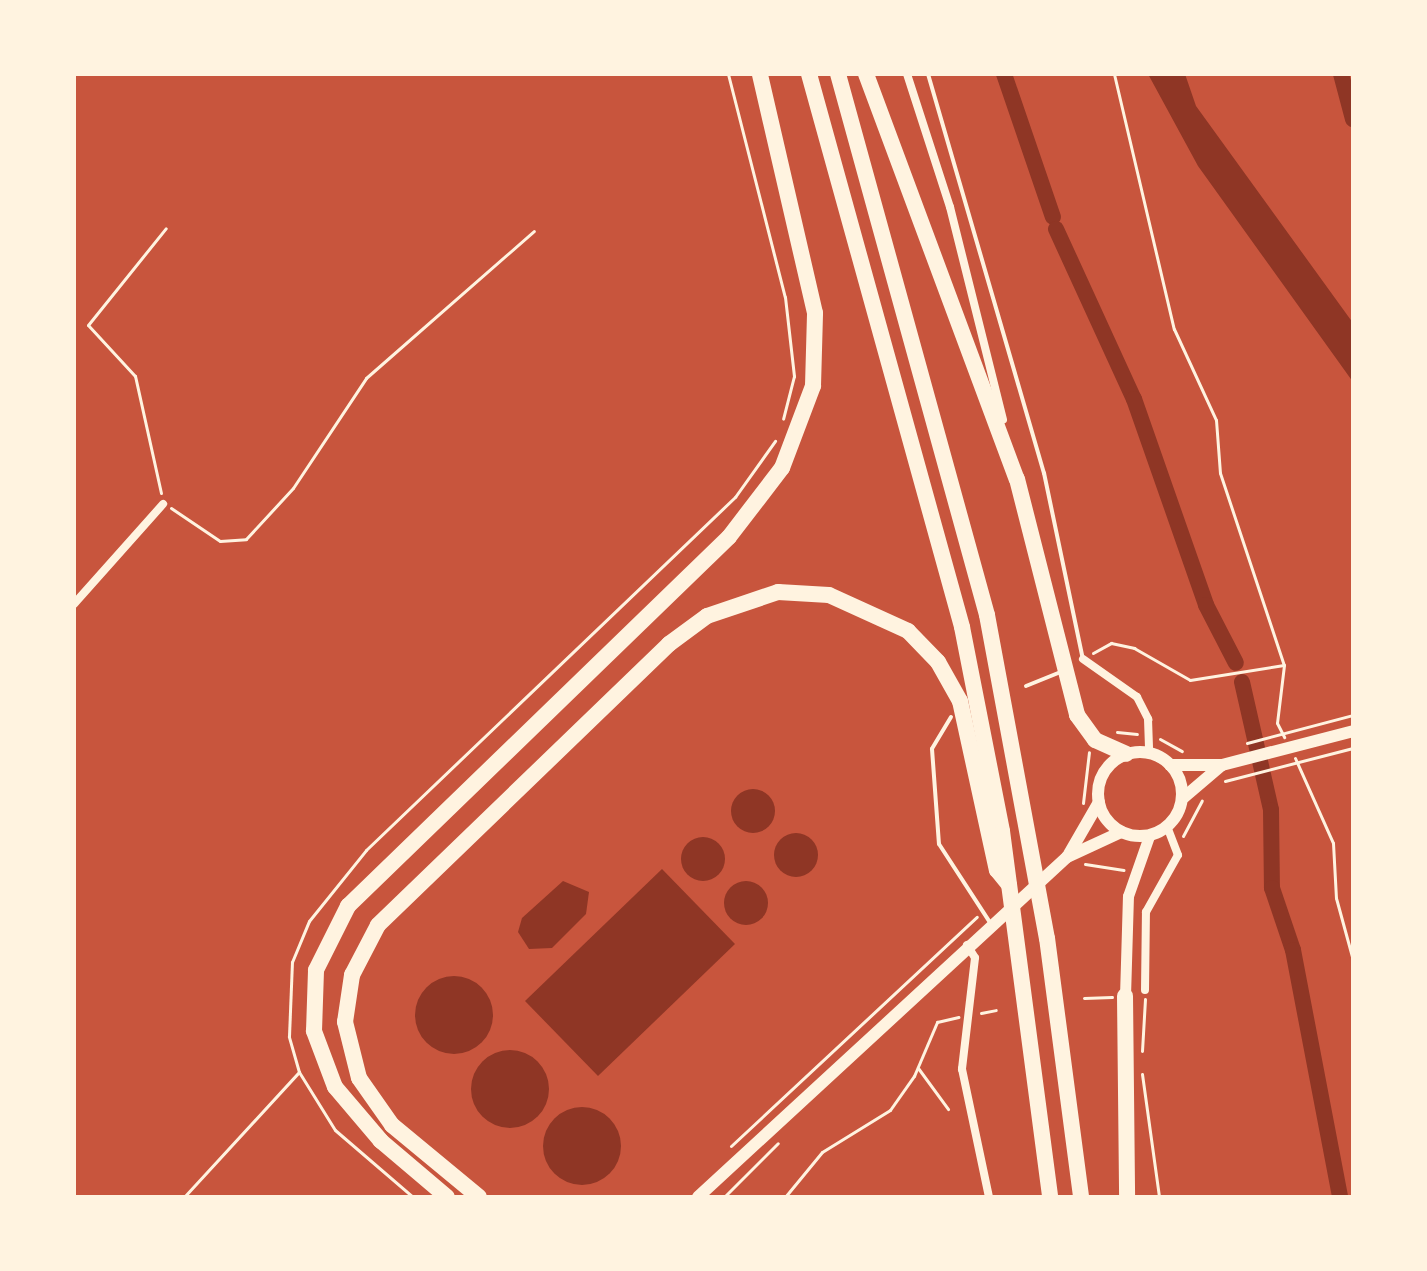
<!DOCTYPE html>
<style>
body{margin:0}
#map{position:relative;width:1427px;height:1271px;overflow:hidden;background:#c8553d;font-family:"Source Serif 4",serif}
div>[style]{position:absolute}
.water>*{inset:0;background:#8f3625}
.round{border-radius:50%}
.canal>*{height:16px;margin:-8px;padding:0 8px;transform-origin:8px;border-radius:8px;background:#8f3625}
.path>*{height:3px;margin:-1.5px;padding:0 1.5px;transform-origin:1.5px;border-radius:1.5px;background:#fff3e0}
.service>*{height:4px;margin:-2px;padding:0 2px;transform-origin:2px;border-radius:2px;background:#fff3e0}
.minor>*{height:8px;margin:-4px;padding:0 4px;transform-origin:4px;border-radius:4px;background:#fff3e0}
.tertiary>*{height:11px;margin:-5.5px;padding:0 5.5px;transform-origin:5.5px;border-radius:5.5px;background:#fff3e0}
.secondary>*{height:12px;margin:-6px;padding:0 6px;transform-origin:6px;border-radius:6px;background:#fff3e0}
.secondary>.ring{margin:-6px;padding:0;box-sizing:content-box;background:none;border:12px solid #fff3e0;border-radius:50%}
.motorway>*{height:16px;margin:-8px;padding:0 8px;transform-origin:8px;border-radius:8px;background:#fff3e0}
span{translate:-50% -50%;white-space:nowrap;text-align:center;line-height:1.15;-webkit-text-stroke:7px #fff3e0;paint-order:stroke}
.frame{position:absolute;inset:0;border:76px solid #fff3e0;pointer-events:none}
</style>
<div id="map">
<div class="water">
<div style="clip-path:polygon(1148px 74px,1185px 74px,1196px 106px,1353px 323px,1353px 382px,1198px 166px)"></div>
<div class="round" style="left:731px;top:789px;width:44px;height:44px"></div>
<div class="round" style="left:774px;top:833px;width:44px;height:44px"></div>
<div class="round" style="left:681px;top:837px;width:44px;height:44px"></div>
<div style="clip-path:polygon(662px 869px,735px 944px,598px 1076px,525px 1001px)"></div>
<div style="clip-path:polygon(563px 881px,589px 892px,586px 914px,552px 948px,529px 949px,518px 932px,522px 918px)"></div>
<div class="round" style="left:724px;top:881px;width:44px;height:44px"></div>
<div class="round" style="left:415px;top:976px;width:78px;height:78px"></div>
<div class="round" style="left:471px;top:1050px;width:78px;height:78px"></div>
<div class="round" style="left:543px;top:1107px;width:78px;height:78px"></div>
</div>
<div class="canal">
<div style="left:1004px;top:74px;width:151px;rotate:71.1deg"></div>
<div style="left:1341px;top:74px;width:47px;rotate:75.1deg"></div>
<div style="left:1056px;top:229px;width:187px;rotate:65.4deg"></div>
<div style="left:1134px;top:399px;width:218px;rotate:70.7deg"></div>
<div style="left:1206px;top:605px;width:65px;rotate:62.7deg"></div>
<div style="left:1242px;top:682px;width:131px;rotate:77.2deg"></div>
<div style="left:1271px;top:810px;width:78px;rotate:89.3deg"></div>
<div style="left:1272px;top:888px;width:65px;rotate:71.3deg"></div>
<div style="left:1293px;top:950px;width:251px;rotate:79.2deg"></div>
</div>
<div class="path">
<div style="left:728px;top:74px;width:230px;rotate:75.7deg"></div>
<div style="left:785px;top:297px;width:80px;rotate:83.5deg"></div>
<div style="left:794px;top:376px;width:44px;rotate:104.3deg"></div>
<div style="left:1114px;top:74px;width:262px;rotate:76.8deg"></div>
<div style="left:1174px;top:329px;width:100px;rotate:65.2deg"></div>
<div style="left:1216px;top:420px;width:53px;rotate:85.7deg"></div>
<div style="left:1220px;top:473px;width:202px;rotate:71.6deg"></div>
<div style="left:1284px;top:665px;width:58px;rotate:96.9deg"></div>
<div style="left:1277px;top:723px;width:16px;rotate:63deg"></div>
<div style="left:161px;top:493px;width:120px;rotate:-102.5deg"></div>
<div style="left:135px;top:376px;width:69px;rotate:-132.7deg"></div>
<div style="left:88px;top:325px;width:124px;rotate:-51.2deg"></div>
<div style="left:171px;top:508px;width:59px;rotate:34deg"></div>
<div style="left:220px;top:541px;width:26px;rotate:-4deg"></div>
<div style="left:246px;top:539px;width:69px;rotate:-47.3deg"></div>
<div style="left:293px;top:488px;width:132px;rotate:-56.4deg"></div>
<div style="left:366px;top:378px;width:223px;rotate:-41.2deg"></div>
<div style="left:1093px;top:653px;width:21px;rotate:-29deg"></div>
<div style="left:1111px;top:643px;width:24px;rotate:12deg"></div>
<div style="left:1134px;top:648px;width:64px;rotate:29.7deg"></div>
<div style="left:1190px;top:680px;width:95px;rotate:-9.1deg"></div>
<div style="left:1117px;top:732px;width:20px;rotate:6deg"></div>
<div style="left:1160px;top:739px;width:25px;rotate:29deg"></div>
<div style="left:1247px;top:743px;width:110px;rotate:-14.8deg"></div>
<div style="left:1295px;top:758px;width:93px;rotate:65.9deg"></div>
<div style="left:1333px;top:843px;width:55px;rotate:86.9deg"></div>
<div style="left:1336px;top:898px;width:64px;rotate:74.7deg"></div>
<div style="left:1225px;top:781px;width:132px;rotate:-14.5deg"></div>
<div style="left:1083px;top:803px;width:51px;rotate:-83.3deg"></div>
<div style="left:1183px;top:836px;width:40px;rotate:-62deg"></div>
<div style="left:1085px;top:864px;width:39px;rotate:9deg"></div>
<div style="left:1084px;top:998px;width:28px;rotate:-2deg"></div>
<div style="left:981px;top:1013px;width:15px;rotate:-11deg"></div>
<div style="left:1142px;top:1051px;width:52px;rotate:-86.7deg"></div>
<div style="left:918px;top:1068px;width:51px;rotate:53.8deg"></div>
<div style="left:299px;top:1072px;width:68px;rotate:58.2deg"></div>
<div style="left:335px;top:1130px;width:103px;rotate:40.7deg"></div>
<div style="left:1142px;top:1074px;width:124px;rotate:82.1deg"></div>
<div style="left:731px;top:1146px;width:336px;rotate:-43deg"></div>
<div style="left:184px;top:1197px;width:170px;rotate:-47.4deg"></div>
<div style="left:299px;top:1072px;width:37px;rotate:-106deg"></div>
<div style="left:289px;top:1036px;width:74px;rotate:-87.7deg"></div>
<div style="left:292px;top:962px;width:44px;rotate:-67.5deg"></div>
<div style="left:309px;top:921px;width:91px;rotate:-51.2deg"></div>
<div style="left:366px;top:850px;width:511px;rotate:-43.73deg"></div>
<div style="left:735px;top:497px;width:69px;rotate:-54.5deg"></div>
<div style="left:724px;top:1197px;width:76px;rotate:-45deg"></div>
<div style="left:785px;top:1197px;width:58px;rotate:-50.6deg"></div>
<div style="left:822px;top:1152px;width:80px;rotate:-31.7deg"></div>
<div style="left:890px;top:1110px;width:42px;rotate:-54.8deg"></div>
<div style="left:914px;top:1076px;width:59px;rotate:-66.9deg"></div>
<div style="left:937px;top:1022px;width:22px;rotate:-13deg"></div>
</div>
<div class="service">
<div style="left:928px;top:74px;width:416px;rotate:73.8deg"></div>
<div style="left:1044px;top:473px;width:190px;rotate:78.2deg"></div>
<div style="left:1026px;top:686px;width:40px;rotate:-22deg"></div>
<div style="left:951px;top:717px;width:37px;rotate:121deg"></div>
<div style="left:932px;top:749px;width:95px;rotate:85.8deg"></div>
<div style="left:939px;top:844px;width:95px;rotate:57deg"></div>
</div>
<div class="minor">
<div style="left:907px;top:74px;width:140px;rotate:72.1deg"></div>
<div style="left:950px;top:207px;width:219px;rotate:76deg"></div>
<div style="left:74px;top:604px;width:134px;rotate:-48.3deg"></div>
<div style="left:1083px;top:659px;width:66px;rotate:35.1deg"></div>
<div style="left:1137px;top:697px;width:25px;rotate:63deg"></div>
<div style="left:1148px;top:719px;width:34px;rotate:88deg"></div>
<div style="left:967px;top:945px;width:15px;rotate:58deg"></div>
<div style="left:975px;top:958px;width:112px;rotate:96.7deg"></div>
<div style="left:962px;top:1069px;width:131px;rotate:78.1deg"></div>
<div style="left:1145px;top:990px;width:78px;rotate:-89.3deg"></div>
<div style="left:1146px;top:912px;width:65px;rotate:-60.7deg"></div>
<div style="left:1178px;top:855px;width:30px;rotate:-111deg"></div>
</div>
<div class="tertiary">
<div style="left:1125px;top:996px;width:100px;rotate:-88.3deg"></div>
<div style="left:1128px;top:896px;width:64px;rotate:-70.7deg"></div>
</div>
<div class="secondary">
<div class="ring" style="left:1098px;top:752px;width:72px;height:72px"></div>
<div style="left:1170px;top:765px;width:52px"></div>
<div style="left:1222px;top:765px;width:135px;rotate:-14.5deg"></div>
<div style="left:1182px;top:799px;width:52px;rotate:-40.4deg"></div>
<div style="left:1069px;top:854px;width:60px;rotate:-60deg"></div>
<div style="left:698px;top:1197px;width:502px;rotate:-42.66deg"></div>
<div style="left:1067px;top:857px;width:60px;rotate:-24.8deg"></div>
</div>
<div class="motorway">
<div style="left:809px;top:74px;width:574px;rotate:74.53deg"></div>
<div style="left:962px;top:627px;width:208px;rotate:78.9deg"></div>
<div style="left:1002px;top:831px;width:369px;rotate:82.5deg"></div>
<div style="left:838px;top:74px;width:561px;rotate:74.6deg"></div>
<div style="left:987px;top:615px;width:329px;rotate:79.5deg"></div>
<div style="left:1047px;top:938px;width:261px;rotate:82.5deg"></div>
<div style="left:866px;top:74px;width:432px;rotate:69.6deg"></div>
<div style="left:1017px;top:479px;width:244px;rotate:75.7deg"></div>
<div style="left:1077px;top:715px;width:31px;rotate:54deg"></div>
<div style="left:1095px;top:740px;width:34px;rotate:24deg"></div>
<div style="left:1125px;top:996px;width:201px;rotate:89.4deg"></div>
<div style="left:447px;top:1197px;width:87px;rotate:-139.7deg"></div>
<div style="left:381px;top:1141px;width:71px;rotate:-130.4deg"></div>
<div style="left:335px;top:1087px;width:60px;rotate:-110.6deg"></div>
<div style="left:314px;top:1031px;width:61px;rotate:-88.1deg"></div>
<div style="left:316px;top:970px;width:72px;rotate:-63.4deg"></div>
<div style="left:348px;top:906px;width:530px;rotate:-44.08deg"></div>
<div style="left:729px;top:537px;width:87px;rotate:-52.5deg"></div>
<div style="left:782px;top:468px;width:88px;rotate:-69.3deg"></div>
<div style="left:813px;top:386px;width:73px;rotate:-88.4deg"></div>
<div style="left:815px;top:313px;width:245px;rotate:-103deg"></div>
<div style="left:479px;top:1197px;width:113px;rotate:-140.4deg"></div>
<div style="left:392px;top:1125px;width:57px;rotate:-125.1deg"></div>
<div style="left:359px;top:1078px;width:58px;rotate:-104deg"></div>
<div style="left:345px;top:1022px;width:48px;rotate:-81.5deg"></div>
<div style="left:352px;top:975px;width:56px;rotate:-62.5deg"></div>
<div style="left:378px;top:925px;width:405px;rotate:-44deg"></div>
<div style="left:669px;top:644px;width:47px;rotate:-36.4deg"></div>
<div style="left:707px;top:616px;width:75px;rotate:-18.7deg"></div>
<div style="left:778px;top:592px;width:51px;rotate:3.4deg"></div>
<div style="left:829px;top:595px;width:87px;rotate:24.5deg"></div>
<div style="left:908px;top:631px;width:43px;rotate:45.9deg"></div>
<div style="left:938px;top:662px;width:45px;rotate:60.6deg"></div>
<div style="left:960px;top:701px;width:173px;rotate:77.7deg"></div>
<div style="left:997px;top:870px;width:19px;rotate:51deg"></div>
</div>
<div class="frame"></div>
</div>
